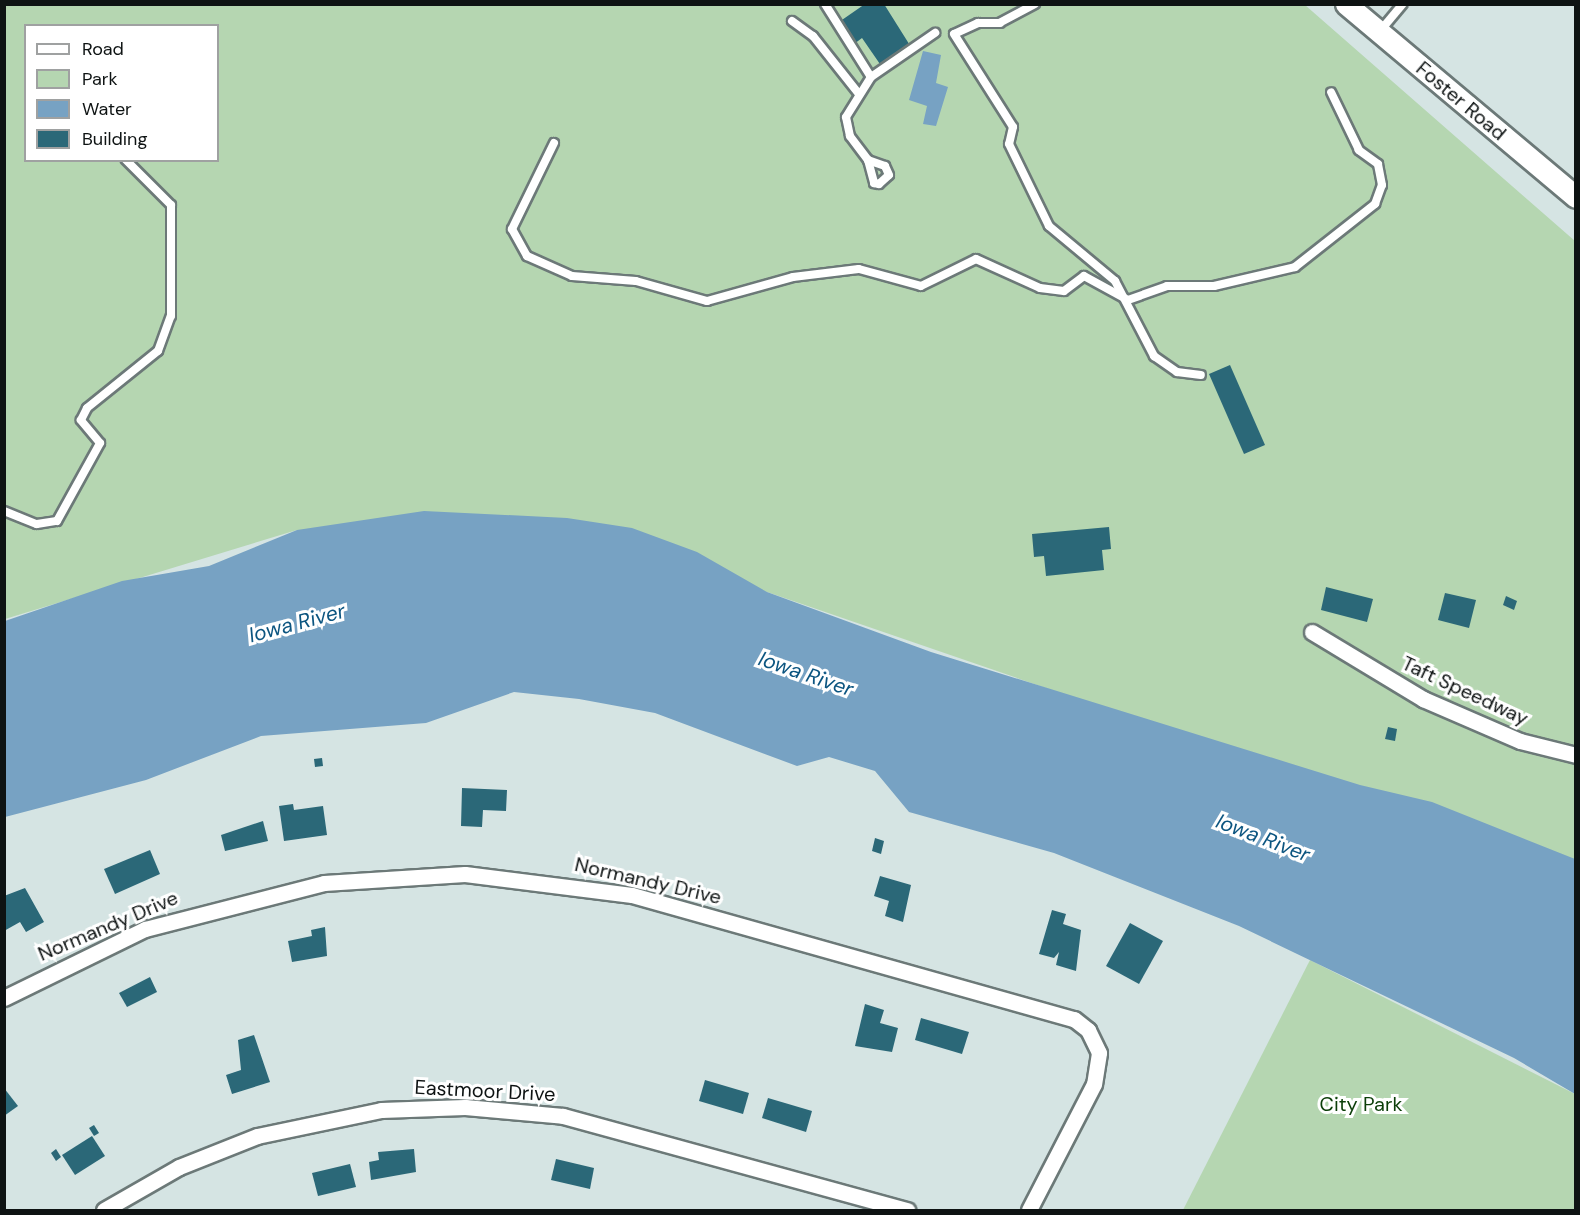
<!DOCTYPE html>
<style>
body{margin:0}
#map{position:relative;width:1580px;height:1215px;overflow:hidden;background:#d5e4e3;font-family:"DM Sans",sans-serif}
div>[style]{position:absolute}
.green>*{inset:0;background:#b5d6b1}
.water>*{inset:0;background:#77a2c3}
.building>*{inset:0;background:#2b6878}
.roads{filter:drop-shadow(2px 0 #6c7978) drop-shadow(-2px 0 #6c7978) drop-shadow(0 2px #6c7978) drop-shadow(0 -2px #6c7978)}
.lane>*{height:8px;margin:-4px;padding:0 4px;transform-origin:4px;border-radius:4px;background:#fff}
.street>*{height:15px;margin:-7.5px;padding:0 7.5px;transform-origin:7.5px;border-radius:7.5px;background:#fff}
.secondary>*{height:21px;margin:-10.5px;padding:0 10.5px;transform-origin:10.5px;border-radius:10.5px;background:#fff}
span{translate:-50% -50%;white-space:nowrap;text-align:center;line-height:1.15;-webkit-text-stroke:6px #fff;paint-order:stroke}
.street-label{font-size:20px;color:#0e1313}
.park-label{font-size:20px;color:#0b3e08}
.water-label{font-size:21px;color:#0c5580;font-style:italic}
.frame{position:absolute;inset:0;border:6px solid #0e1313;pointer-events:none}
.legend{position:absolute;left:24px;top:24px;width:195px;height:138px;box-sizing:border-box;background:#fff;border:2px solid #9fa1a1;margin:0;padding:8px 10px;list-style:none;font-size:18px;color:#0e1313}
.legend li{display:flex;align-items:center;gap:12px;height:30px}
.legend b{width:30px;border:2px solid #9fa1a1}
</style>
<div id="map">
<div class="green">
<div style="clip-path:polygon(evenodd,5px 5px,1305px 5px,1575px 241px,1575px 870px,767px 592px,297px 530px,5px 619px,5px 5px,26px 26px,218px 26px,218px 160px,26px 160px,26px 26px)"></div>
<div style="clip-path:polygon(1310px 960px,1575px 1094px,1575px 1210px,1183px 1210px)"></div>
</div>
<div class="water">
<div style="clip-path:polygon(923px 51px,941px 55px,936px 83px,948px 87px,936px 126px,923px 124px,927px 106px,909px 100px)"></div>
<div style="clip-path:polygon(424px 511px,567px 518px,632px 528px,697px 552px,767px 592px,931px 652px,1360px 785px,1432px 802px,1575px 859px,1575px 1094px,1514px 1058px,1239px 926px,1054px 853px,909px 812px,875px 771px,829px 757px,797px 766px,655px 713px,579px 699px,514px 692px,426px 723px,261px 736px,146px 780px,5px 817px,5px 621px,122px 581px,209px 566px,297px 530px)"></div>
</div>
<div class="building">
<div style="clip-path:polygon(865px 4px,884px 4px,911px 47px,882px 67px,862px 38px,854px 44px,839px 22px)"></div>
<div style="clip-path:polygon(1230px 365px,1265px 445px,1244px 454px,1209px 374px)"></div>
<div style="clip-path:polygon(1109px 527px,1111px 549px,1102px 550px,1104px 570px,1046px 576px,1044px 556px,1034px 557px,1032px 534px)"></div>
<div style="clip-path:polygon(1326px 587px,1373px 599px,1367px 622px,1321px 610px)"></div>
<div style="clip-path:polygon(1445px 593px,1476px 600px,1469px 628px,1438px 620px)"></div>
<div style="clip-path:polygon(1506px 596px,1517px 601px,1514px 610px,1503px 605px)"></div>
<div style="clip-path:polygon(1388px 727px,1397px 729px,1395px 741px,1385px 739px)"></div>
<div style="clip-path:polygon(322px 758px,323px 766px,315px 767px,314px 759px)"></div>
<div style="clip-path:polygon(462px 788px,507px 790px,506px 811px,483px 810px,482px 827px,461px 826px)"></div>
<div style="clip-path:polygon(293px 804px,294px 810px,323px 806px,327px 835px,284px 841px,279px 806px)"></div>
<div style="clip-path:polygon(263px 821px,268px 841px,225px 851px,221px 835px)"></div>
<div style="clip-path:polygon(875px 838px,884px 841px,881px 854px,872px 851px)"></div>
<div style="clip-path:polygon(150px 850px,160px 874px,115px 894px,104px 869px)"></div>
<div style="clip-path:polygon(880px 876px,911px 885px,903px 922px,885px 916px,889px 901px,874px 896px)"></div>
<div style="clip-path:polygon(25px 888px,44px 922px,26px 932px,20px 922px,4px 931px,4px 896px)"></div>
<div style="clip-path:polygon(1052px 910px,1066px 914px,1063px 924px,1081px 930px,1076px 971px,1056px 965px,1059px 952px,1054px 958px,1039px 954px)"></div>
<div style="clip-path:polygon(1130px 923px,1163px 941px,1139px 984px,1106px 966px)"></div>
<div style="clip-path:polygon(325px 927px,327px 956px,292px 962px,288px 941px,312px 936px,311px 930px)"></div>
<div style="clip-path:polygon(150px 977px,157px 992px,127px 1007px,119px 993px)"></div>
<div style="clip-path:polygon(865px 1004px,884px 1010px,880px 1023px,898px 1028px,892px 1052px,855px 1046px)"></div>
<div style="clip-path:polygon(921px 1018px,969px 1032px,962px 1054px,915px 1040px)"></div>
<div style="clip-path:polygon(254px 1035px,270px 1082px,232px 1094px,226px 1075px,241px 1070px,238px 1040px)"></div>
<div style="clip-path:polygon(705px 1080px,749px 1093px,743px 1114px,699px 1101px)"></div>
<div style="clip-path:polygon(4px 1088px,18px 1106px,4px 1116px)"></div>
<div style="clip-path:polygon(768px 1098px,812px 1111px,806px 1132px,762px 1118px)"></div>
<div style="clip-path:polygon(94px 1125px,99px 1133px,94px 1136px,89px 1128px)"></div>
<div style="clip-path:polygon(92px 1136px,105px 1156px,75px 1175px,62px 1155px)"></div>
<div style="clip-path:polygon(56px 1149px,61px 1157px,56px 1161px,51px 1153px)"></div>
<div style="clip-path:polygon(414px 1149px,416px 1172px,371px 1180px,369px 1162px,379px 1160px,378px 1152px)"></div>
<div style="clip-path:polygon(556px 1159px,594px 1168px,590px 1189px,551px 1180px)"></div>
<div style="clip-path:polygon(350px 1164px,356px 1187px,318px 1196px,312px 1173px)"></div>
</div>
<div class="roads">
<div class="lane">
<div style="left:825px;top:4px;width:86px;rotate:57.8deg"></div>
<div style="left:871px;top:77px;width:78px;rotate:-34.5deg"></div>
<div style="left:1035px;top:4px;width:40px;rotate:152deg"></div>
<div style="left:1000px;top:23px;width:22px;rotate:180deg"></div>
<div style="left:978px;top:23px;width:26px;rotate:155deg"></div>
<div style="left:954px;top:34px;width:110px;rotate:57.6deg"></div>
<div style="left:1013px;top:127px;width:17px;rotate:103deg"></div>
<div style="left:1009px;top:144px;width:91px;rotate:64deg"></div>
<div style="left:1049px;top:226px;width:86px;rotate:39.8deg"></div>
<div style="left:1115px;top:281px;width:85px;rotate:62.5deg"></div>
<div style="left:1154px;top:356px;width:28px;rotate:35deg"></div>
<div style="left:1177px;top:372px;width:24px;rotate:7deg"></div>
<div style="left:792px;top:21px;width:26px;rotate:36deg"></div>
<div style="left:813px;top:36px;width:74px;rotate:51.6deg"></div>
<div style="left:1380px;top:31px;width:35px;rotate:-50deg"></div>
<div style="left:554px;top:143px;width:96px;rotate:116deg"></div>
<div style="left:512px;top:229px;width:31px;rotate:61deg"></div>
<div style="left:527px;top:256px;width:49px;rotate:24deg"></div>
<div style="left:572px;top:276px;width:64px;rotate:4.5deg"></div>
<div style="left:636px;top:281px;width:74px;rotate:15.7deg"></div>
<div style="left:707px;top:301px;width:89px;rotate:-15.6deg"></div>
<div style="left:793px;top:277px;width:66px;rotate:-6.9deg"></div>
<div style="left:859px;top:269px;width:64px;rotate:15.3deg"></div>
<div style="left:921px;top:286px;width:61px;rotate:-26.1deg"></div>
<div style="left:976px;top:259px;width:70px;rotate:24.4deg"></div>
<div style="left:1040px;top:288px;width:24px;rotate:7deg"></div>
<div style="left:1064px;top:291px;width:25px;rotate:-37deg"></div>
<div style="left:1084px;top:276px;width:50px;rotate:28.6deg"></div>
<div style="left:1128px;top:300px;width:41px;rotate:-19.7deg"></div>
<div style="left:1167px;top:286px;width:47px"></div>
<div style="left:1214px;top:286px;width:83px;rotate:-13.2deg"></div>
<div style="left:1295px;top:267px;width:102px;rotate:-38.2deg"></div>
<div style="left:1375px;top:204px;width:20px;rotate:-70deg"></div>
<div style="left:1382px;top:185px;width:21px;rotate:-101deg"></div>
<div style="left:1378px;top:164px;width:24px;rotate:-144deg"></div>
<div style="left:1359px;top:150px;width:64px;rotate:-115.8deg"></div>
<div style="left:868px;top:160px;width:24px;rotate:75deg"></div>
<div style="left:874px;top:183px;width:5px;rotate:11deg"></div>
<div style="left:879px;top:184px;width:13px;rotate:-42deg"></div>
<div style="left:889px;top:175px;width:10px;rotate:-114deg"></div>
<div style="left:885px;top:166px;width:18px;rotate:-161deg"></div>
<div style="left:868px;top:160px;width:30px;rotate:-127deg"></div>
<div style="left:850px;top:136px;width:19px;rotate:-102deg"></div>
<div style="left:846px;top:117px;width:47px;rotate:-58deg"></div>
<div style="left:4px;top:511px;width:35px;rotate:22deg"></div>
<div style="left:37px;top:524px;width:20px;rotate:-9deg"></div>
<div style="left:57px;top:521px;width:89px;rotate:-61.1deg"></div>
<div style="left:100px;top:443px;width:30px;rotate:-130deg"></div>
<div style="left:81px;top:420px;width:13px;rotate:-63deg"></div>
<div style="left:87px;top:408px;width:91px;rotate:-38.8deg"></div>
<div style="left:158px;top:351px;width:37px;rotate:-70deg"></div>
<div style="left:171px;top:316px;width:111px;rotate:-90deg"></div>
<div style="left:171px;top:205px;width:64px;rotate:-135deg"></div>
</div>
<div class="street">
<div style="left:1312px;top:632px;width:130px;rotate:31.1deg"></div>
<div style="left:1423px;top:699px;width:106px;rotate:23.4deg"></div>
<div style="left:1520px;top:741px;width:58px;rotate:14deg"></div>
<div style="left:4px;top:998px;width:157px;rotate:-26.1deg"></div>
<div style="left:145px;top:929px;width:185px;rotate:-14.4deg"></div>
<div style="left:324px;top:883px;width:141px;rotate:-3.7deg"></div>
<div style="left:465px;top:874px;width:168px;rotate:7.2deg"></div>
<div style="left:632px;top:895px;width:459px;rotate:15.7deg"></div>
<div style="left:1074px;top:1019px;width:18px;rotate:38deg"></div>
<div style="left:1088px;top:1030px;width:25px;rotate:64deg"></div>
<div style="left:1099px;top:1053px;width:31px;rotate:99deg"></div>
<div style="left:1094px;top:1084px;width:142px;rotate:117.3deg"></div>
<div style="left:104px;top:1210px;width:86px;rotate:-29.8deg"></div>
<div style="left:179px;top:1167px;width:84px;rotate:-21.7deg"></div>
<div style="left:257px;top:1136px;width:127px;rotate:-11.8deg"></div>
<div style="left:381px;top:1110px;width:84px;rotate:-2deg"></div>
<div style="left:465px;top:1107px;width:98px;rotate:5.2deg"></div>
<div style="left:563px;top:1116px;width:357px;rotate:15.3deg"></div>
</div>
<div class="secondary">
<div style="left:1346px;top:4px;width:300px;rotate:40deg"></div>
</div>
</div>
<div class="street-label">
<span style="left:1461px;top:101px;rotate:40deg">Foster Road</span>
<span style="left:1465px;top:691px;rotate:25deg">Taft Speedway</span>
<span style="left:648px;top:881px;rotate:13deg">Normandy Drive</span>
<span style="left:108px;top:926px;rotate:-23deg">Normandy Drive</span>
<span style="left:485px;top:1091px;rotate:3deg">Eastmoor Drive</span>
</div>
<div class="park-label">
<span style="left:1361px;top:1104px">City Park</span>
</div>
<div class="water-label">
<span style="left:297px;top:623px;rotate:-15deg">Iowa River</span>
<span style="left:806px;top:674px;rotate:19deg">Iowa River</span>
<span style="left:1263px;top:838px;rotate:21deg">Iowa River</span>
</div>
<div class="frame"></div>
<ul class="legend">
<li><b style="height:8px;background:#fff"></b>Road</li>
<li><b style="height:16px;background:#b5d6b1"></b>Park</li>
<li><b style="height:16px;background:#77a2c3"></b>Water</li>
<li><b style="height:16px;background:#2b6878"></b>Building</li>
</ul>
</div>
